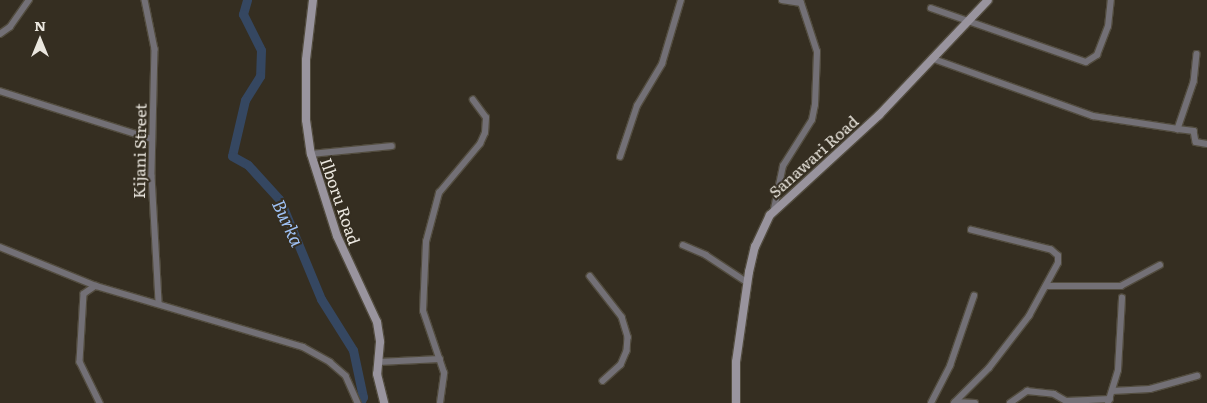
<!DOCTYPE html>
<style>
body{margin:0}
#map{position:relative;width:1207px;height:403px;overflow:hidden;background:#352e21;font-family:Literata,serif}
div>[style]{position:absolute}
.river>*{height:9px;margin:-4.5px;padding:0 4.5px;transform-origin:4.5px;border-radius:4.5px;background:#354761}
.roads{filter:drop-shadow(1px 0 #524c3f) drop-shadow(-1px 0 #524c3f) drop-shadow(0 1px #524c3f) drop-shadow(0 -1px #524c3f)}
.street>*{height:5.5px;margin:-2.75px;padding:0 2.75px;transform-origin:2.75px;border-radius:2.75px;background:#737076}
.secondary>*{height:8px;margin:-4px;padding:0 4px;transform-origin:4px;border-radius:4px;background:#99949e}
span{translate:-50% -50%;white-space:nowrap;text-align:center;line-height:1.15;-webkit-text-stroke:4px #352e21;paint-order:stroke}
.street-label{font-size:16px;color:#ebe7df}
.water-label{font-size:18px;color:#9fc1f4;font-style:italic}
.north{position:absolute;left:15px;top:15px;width:50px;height:50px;-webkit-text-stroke:4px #352e21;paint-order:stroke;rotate:0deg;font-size:14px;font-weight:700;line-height:20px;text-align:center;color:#ebe7df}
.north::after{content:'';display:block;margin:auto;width:18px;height:22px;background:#ebe7df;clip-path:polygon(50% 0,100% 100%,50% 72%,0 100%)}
</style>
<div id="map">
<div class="river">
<div style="left:247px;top:0;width:15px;rotate:106deg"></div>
<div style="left:243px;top:14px;width:40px;rotate:63.4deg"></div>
<div style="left:261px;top:50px;width:26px;rotate:92deg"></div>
<div style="left:260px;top:76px;width:28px;rotate:122deg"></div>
<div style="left:245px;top:100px;width:57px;rotate:103.1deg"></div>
<div style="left:232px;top:156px;width:18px;rotate:29deg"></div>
<div style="left:248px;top:165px;width:47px;rotate:47.6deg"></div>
<div style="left:280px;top:200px;width:107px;rotate:67.5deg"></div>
<div style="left:321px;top:299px;width:60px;rotate:57.9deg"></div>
<div style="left:353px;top:350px;width:48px;rotate:78deg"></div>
<div style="left:363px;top:397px;width:7px;rotate:117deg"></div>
</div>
<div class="roads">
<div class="street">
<div style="left:145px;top:0;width:50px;rotate:78.5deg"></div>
<div style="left:155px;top:49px;width:127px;rotate:91.4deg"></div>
<div style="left:152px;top:176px;width:127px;rotate:86.8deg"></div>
<div style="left:782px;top:0;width:19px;rotate:9deg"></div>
<div style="left:931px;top:8px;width:164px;rotate:19.2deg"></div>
<div style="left:1086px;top:62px;width:13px;rotate:-32deg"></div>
<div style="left:1097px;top:55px;width:30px;rotate:-69deg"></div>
<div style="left:1108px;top:27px;width:27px;rotate:-84deg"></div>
<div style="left:0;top:34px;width:12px;rotate:-35deg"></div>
<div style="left:10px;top:27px;width:33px;rotate:-55deg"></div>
<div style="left:1197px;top:54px;width:28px;rotate:96deg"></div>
<div style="left:1194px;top:82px;width:50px;rotate:108.8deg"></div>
<div style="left:1178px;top:129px;width:16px;rotate:7deg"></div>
<div style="left:1194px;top:131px;width:11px;rotate:80deg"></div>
<div style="left:1196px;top:142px;width:11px;rotate:10deg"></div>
<div style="left:934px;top:59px;width:169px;rotate:19.7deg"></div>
<div style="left:1093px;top:116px;width:86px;rotate:8.7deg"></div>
<div style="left:0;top:91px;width:159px;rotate:17.5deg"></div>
<div style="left:311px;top:154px;width:81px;rotate:-5.6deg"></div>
<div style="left:620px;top:157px;width:54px;rotate:-71.6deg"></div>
<div style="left:637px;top:106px;width:49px;rotate:-59.2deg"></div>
<div style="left:662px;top:64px;width:67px;rotate:-73.5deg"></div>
<div style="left:774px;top:209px;width:44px;rotate:-78.2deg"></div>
<div style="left:783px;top:166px;width:54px;rotate:-57.8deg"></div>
<div style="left:812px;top:120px;width:15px;rotate:-79deg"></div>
<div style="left:815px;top:105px;width:53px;rotate:-87.8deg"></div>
<div style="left:817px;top:52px;width:55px;rotate:-108.1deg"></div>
<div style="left:683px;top:245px;width:25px;rotate:23deg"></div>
<div style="left:706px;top:255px;width:49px;rotate:33.4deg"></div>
<div style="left:0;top:247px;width:104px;rotate:22.1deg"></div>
<div style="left:96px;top:286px;width:216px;rotate:16.4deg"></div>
<div style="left:303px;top:347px;width:31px;rotate:29deg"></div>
<div style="left:330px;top:362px;width:21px;rotate:41deg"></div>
<div style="left:346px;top:376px;width:30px;rotate:66deg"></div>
<div style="left:590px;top:276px;width:52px;rotate:52deg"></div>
<div style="left:622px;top:317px;width:21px;rotate:73deg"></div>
<div style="left:628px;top:337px;width:14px;rotate:94deg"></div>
<div style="left:627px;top:351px;width:15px;rotate:113deg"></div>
<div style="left:621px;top:365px;width:24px;rotate:138deg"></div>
<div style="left:96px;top:286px;width:14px;rotate:146deg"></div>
<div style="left:84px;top:294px;width:68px;rotate:93.4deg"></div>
<div style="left:80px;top:362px;width:46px;rotate:64deg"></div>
<div style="left:1047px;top:286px;width:74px"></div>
<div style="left:1121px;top:286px;width:44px;rotate:-28.3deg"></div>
<div style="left:378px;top:362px;width:62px;rotate:-2.8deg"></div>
<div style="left:1112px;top:391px;width:38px;rotate:-3deg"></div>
<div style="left:1150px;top:389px;width:49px;rotate:-15.5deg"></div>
<div style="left:955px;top:402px;width:20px;rotate:3deg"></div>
<div style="left:440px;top:403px;width:30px;rotate:-82deg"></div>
<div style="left:444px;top:373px;width:65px;rotate:-108.7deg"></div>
<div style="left:423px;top:311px;width:69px;rotate:-87.5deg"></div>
<div style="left:426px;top:242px;width:51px;rotate:-75.1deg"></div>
<div style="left:439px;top:193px;width:64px;rotate:-50.1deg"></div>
<div style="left:480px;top:144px;width:12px;rotate:-66deg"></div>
<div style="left:485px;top:133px;width:15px;rotate:-86deg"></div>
<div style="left:486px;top:118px;width:22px;rotate:-126deg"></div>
<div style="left:931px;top:403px;width:42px;rotate:-62.8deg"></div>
<div style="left:950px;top:366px;width:74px;rotate:-71.1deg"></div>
<div style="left:954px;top:403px;width:49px;rotate:-45deg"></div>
<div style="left:989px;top:368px;width:66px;rotate:-52.4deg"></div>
<div style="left:1029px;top:316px;width:60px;rotate:-61.3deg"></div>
<div style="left:1058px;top:263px;width:7px;rotate:-90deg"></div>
<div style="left:1058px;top:256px;width:9px;rotate:-139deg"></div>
<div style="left:1051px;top:250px;width:82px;rotate:-166deg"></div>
<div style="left:1010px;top:403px;width:21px;rotate:-35deg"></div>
<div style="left:1027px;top:391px;width:27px;rotate:6deg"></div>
<div style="left:1054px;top:394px;width:14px;rotate:30deg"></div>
<div style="left:1066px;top:401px;width:44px;rotate:-2.6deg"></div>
<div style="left:1108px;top:403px;width:34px;rotate:-73deg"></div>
<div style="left:1118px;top:370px;width:72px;rotate:-86.8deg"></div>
</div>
<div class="secondary">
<div style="left:313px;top:0;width:60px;rotate:96.7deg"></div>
<div style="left:306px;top:60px;width:60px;rotate:90deg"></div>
<div style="left:306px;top:120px;width:34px;rotate:82deg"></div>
<div style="left:311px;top:154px;width:86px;rotate:72.4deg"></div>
<div style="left:337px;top:236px;width:95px;rotate:65.1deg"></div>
<div style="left:377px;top:322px;width:20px;rotate:81deg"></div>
<div style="left:380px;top:342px;width:32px;rotate:95deg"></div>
<div style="left:377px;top:374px;width:30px;rotate:76deg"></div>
<div style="left:736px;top:403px;width:41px;rotate:-90deg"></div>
<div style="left:736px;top:362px;width:91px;rotate:-81.8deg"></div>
<div style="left:749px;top:272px;width:26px;rotate:-77deg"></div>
<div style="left:755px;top:247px;width:35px;rotate:-65deg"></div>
<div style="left:770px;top:215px;width:148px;rotate:-42.5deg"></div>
<div style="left:879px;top:115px;width:158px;rotate:-46.5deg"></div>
</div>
</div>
<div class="street-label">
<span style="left:139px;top:151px;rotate:-89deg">Kijani Street</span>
<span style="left:813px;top:156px;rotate:-42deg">Sanawari Road</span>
<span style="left:341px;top:201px;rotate:71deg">Ilboru Road</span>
</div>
<div class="water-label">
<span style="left:288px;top:223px;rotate:65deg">Burka</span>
</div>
<div class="north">N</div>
</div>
